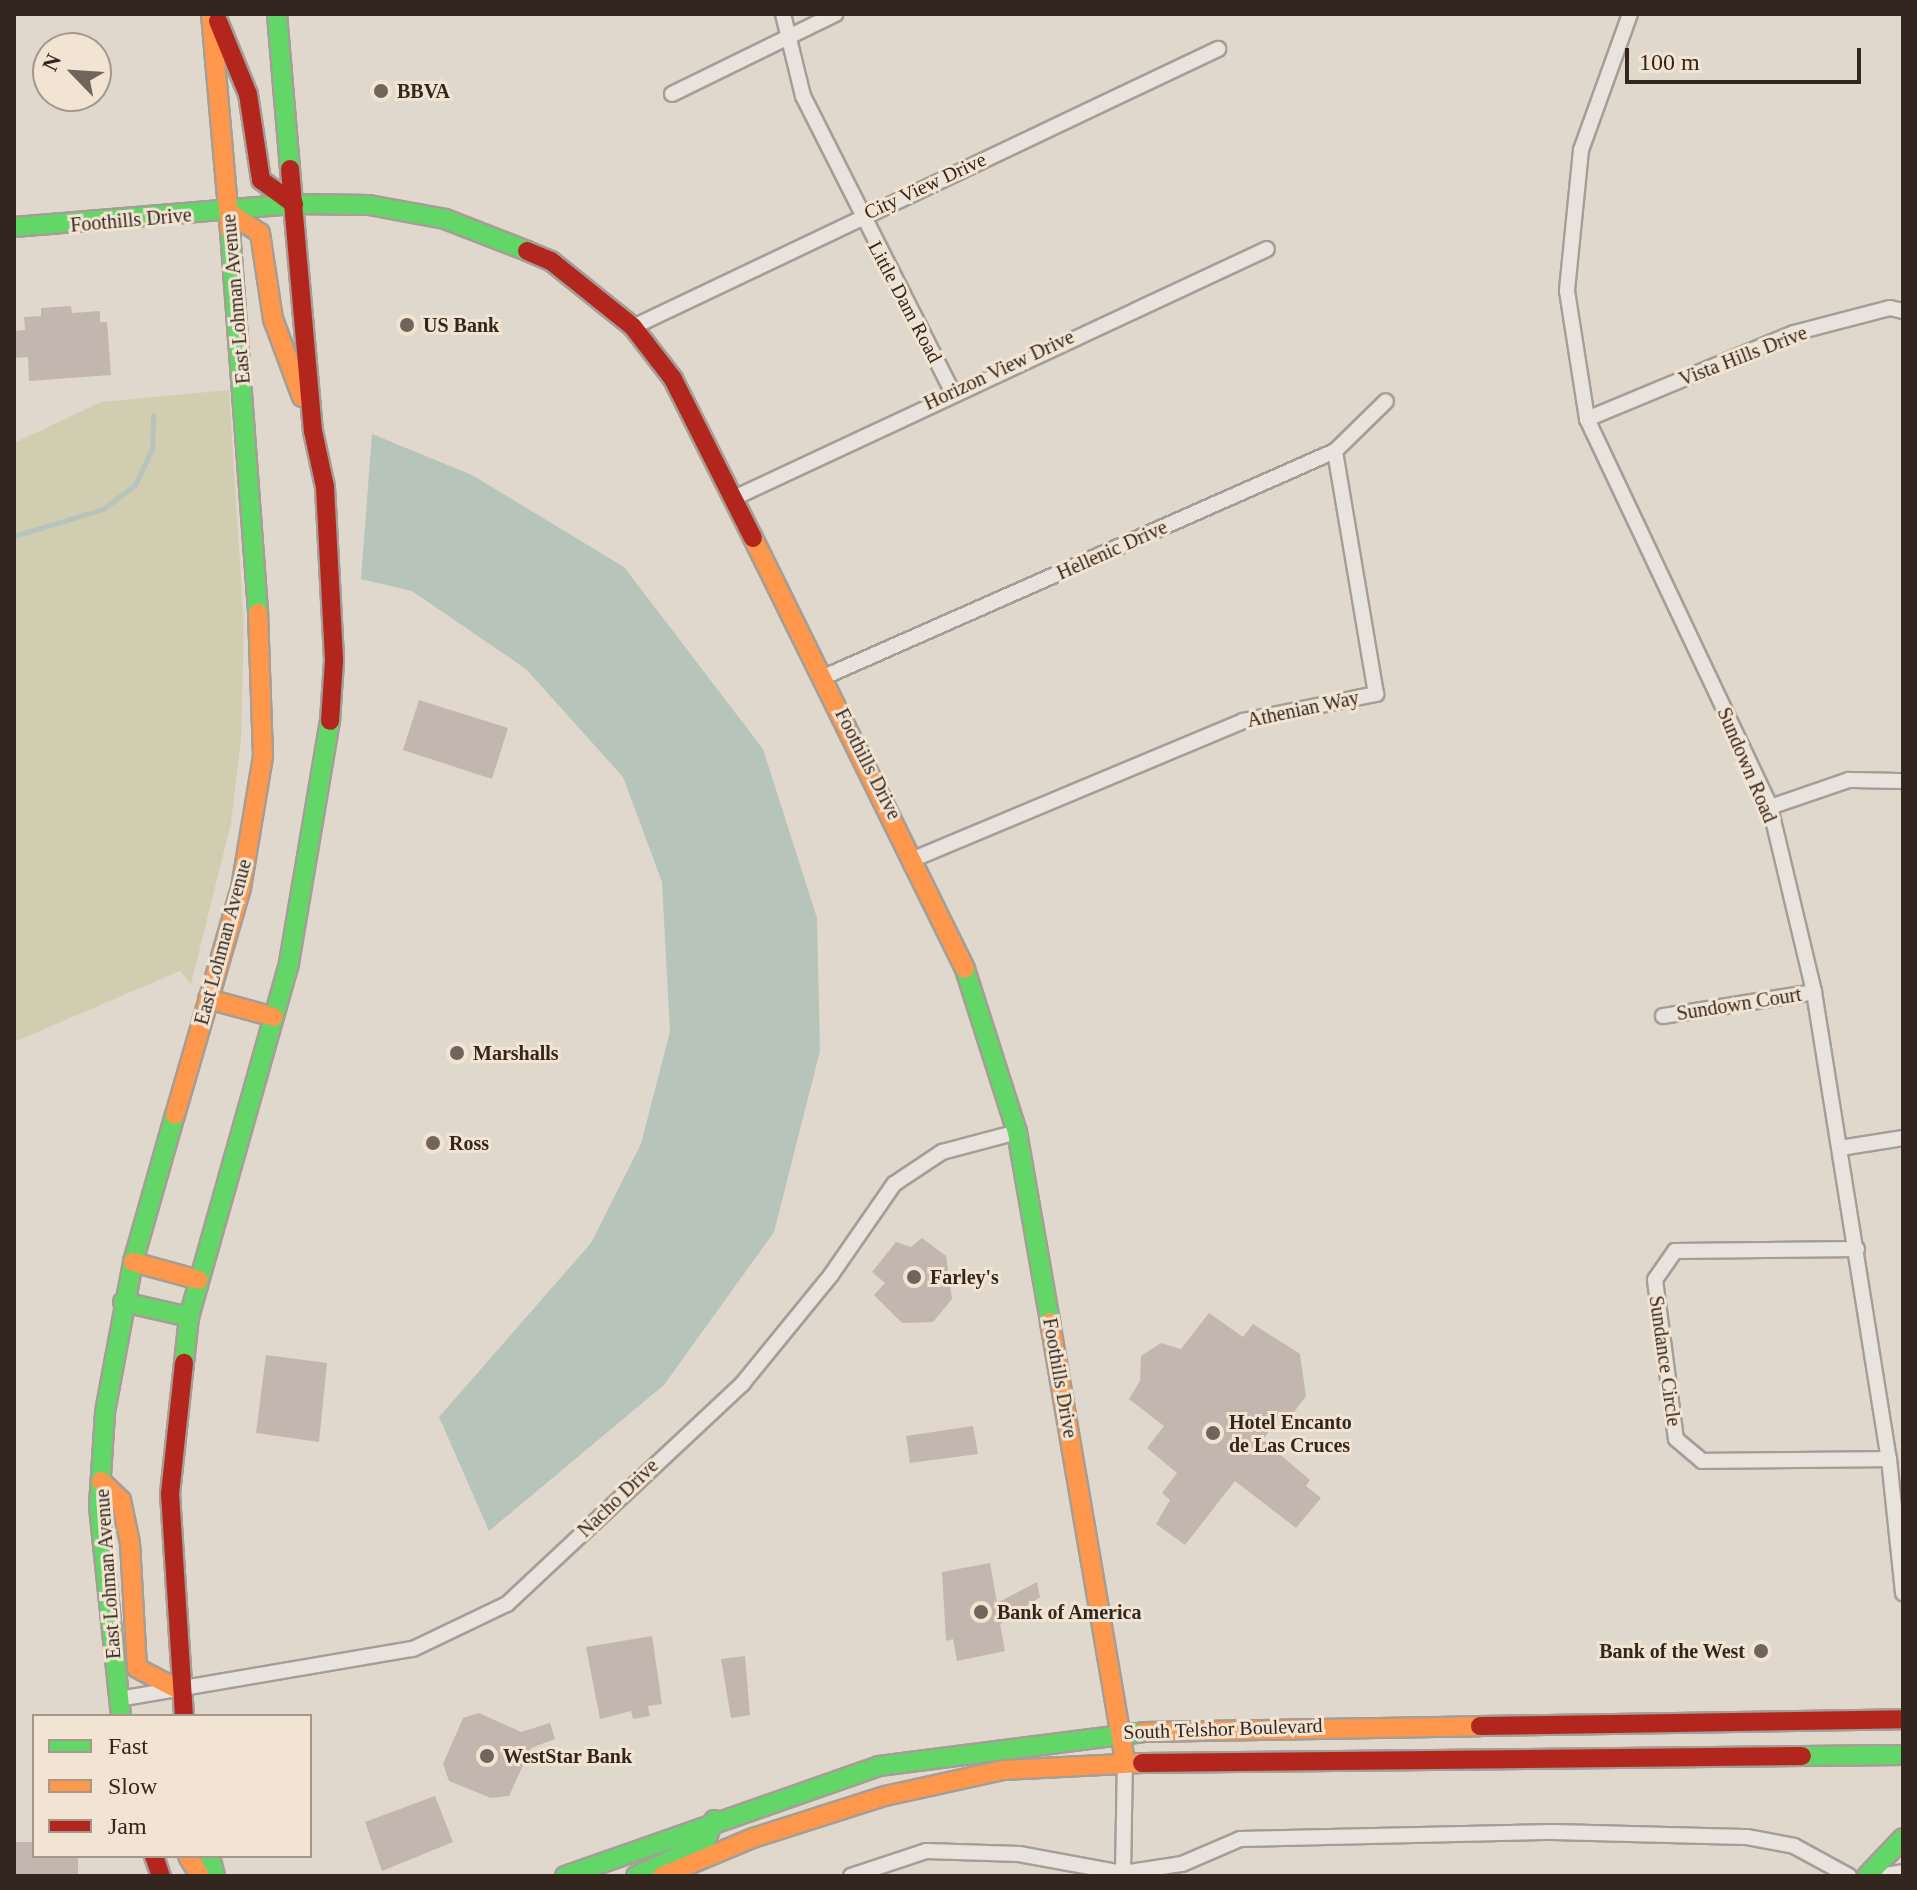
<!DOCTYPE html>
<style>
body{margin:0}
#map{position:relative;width:1917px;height:1890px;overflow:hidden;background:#e0d8cc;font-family:Georgia,serif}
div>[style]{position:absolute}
.green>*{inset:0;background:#d1cdb0}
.water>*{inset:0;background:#b7c4ba}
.stream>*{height:5px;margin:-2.5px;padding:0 2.5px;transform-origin:2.5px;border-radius:2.5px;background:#b7c4ba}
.building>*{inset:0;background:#c3b6ae}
.roads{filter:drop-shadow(2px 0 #a59e96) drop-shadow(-2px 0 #a59e96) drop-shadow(0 2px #a59e96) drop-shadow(0 -2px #a59e96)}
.street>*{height:14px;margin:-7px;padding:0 7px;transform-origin:7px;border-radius:7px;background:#e8e4dd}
.fast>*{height:18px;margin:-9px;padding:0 9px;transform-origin:9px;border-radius:9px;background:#63d668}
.slow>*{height:18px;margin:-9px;padding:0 9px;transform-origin:9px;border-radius:9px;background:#ff974d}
.jam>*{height:18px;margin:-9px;padding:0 9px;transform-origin:9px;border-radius:9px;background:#b3261e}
.dots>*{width:22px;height:22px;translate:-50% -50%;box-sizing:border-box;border:4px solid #f1e4d3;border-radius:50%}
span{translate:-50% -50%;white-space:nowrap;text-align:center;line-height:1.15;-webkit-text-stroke:6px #f1e4d3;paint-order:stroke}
.poi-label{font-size:20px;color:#33261f;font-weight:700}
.left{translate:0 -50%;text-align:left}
.right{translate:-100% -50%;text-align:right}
.street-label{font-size:20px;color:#33261f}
.frame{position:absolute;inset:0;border:16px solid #33261f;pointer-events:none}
.legend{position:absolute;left:32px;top:1714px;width:280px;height:144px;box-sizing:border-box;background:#f1e4d3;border:2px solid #a5988b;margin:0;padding:10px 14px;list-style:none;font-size:24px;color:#33261f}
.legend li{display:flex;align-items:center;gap:16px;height:40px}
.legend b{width:40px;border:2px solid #a5988b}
.north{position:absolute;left:32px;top:32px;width:80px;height:80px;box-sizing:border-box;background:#f1e4d3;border:2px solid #a5988b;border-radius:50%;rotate:295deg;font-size:22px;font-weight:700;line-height:32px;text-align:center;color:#33261f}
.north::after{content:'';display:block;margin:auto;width:28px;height:36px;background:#70645c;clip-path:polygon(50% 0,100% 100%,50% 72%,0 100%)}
.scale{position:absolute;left:1625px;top:48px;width:236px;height:36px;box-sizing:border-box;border:4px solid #33261f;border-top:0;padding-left:10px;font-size:24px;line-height:28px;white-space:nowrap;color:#33261f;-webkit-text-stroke:6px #f1e4d3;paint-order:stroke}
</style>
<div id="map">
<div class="green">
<div style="clip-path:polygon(229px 390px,244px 626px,241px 739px,231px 823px,191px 984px,180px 971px,14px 1042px,14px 443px,101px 402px)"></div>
</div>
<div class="water">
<div style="clip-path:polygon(372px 434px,472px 475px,624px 567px,763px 749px,817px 918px,820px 1051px,774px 1232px,664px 1385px,489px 1531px,439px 1417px,591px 1243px,641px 1144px,670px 1031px,662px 882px,623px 777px,526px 669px,412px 591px,361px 579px)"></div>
</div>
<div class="stream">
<div style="left:14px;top:536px;width:93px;rotate:-16.9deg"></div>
<div style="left:103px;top:509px;width:40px;rotate:-37deg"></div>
<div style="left:135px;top:485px;width:40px;rotate:-65deg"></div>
<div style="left:152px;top:449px;width:34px;rotate:-88deg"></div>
</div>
<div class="building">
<div style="clip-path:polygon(71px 306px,72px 313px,100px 311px,100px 322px,107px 322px,111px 375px,29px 381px,28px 357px,14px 358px,14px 331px,25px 330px,24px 317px,41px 316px,41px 308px)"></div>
<div style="clip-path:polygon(419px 700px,508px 728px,492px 779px,403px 750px)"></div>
<div style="clip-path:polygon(922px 1238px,946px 1256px,952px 1299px,933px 1322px,902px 1323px,874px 1295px,885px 1283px,872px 1272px,896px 1242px,911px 1247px)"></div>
<div style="clip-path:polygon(1209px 1313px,1243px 1337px,1253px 1324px,1300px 1354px,1306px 1396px,1286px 1423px,1278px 1418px,1263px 1440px,1310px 1480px,1306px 1486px,1321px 1498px,1296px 1528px,1235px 1481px,1185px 1545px,1156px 1524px,1170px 1500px,1162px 1493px,1177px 1473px,1147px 1448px,1164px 1426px,1129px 1399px,1140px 1381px,1141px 1356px,1161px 1343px,1181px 1349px)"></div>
<div style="clip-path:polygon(266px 1355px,327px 1363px,319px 1442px,256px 1433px)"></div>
<div style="clip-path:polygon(973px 1426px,978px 1454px,910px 1463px,906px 1436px)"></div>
<div style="clip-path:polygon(990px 1563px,997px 1603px,1037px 1582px,1040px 1597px,1000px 1624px,1005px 1651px,957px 1661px,953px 1639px,946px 1641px,942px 1572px)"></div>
<div style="clip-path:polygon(652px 1636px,662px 1704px,648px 1706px,650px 1716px,633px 1719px,631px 1711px,600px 1719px,586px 1647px)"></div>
<div style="clip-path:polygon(745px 1656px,750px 1715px,731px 1718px,721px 1659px)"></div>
<div style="clip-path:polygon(479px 1713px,521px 1732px,550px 1723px,555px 1739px,531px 1748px,509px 1796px,491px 1798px,449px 1781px,443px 1764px,463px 1718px)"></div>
<div style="clip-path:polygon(435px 1796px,453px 1842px,382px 1871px,365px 1822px)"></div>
<div style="clip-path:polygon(15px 1842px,34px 1842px,34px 1856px,78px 1856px,78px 1876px,16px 1876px)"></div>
</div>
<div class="roads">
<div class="street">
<div style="left:783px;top:14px;width:84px;rotate:76.3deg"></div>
<div style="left:803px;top:96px;width:330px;rotate:63.2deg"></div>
<div style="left:1630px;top:14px;width:145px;rotate:109.8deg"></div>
<div style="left:1581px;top:150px;width:142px;rotate:95.7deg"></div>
<div style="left:1567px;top:291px;width:130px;rotate:81.1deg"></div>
<div style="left:1587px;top:419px;width:429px;rotate:64.7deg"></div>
<div style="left:1770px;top:807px;width:190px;rotate:76.6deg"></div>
<div style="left:1814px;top:992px;width:473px;rotate:80.9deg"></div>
<div style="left:1889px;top:1459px;width:135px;rotate:84deg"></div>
<div style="left:672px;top:94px;width:182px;rotate:-26.1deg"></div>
<div style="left:633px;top:327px;width:648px;rotate:-25.42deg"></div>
<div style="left:1587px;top:419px;width:224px;rotate:-22.6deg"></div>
<div style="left:1794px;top:333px;width:99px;rotate:-14.6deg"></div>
<div style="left:1890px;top:308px;width:13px;rotate:13deg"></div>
<div style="left:734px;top:498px;width:588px;rotate:-25.04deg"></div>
<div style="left:824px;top:677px;width:559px;rotate:-23.86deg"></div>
<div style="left:1335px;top:451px;width:71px;rotate:-44.4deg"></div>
<div style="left:1770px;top:807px;width:83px;rotate:-18.9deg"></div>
<div style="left:1849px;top:780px;width:54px;rotate:1.1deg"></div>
<div style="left:916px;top:858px;width:355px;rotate:-22.7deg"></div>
<div style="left:1243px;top:721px;width:136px;rotate:-11.5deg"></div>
<div style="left:1376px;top:694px;width:246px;rotate:-99.6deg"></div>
<div style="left:1663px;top:1016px;width:153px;rotate:-9deg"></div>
<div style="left:1840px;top:1148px;width:64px;rotate:-9deg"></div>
<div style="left:1857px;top:1249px;width:182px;rotate:179.4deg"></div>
<div style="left:1675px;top:1251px;width:35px;rotate:125deg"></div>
<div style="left:1655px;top:1280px;width:160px;rotate:82.5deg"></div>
<div style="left:1676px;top:1439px;width:34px;rotate:40deg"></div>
<div style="left:1702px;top:1461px;width:187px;rotate:-0.6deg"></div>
<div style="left:119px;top:1699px;width:298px;rotate:-9.7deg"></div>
<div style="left:413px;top:1649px;width:104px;rotate:-25.6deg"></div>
<div style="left:507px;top:1604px;width:323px;rotate:-43.1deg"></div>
<div style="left:743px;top:1383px;width:139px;rotate:-50.8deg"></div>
<div style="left:831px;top:1275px;width:111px;rotate:-55.3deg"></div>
<div style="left:894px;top:1184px;width:58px;rotate:-33.7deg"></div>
<div style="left:942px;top:1152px;width:78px;rotate:-14.9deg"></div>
<div style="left:1123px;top:1873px;width:110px;rotate:-89deg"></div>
<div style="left:851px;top:1876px;width:79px;rotate:-18.4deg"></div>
<div style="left:926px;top:1851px;width:93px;rotate:1.8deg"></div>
<div style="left:1019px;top:1854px;width:106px;rotate:10.4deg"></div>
<div style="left:1123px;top:1873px;width:60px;rotate:-8.7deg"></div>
<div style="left:1182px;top:1864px;width:63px;rotate:-23.3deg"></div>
<div style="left:1240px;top:1839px;width:314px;rotate:-1.3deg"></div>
<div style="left:1554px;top:1832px;width:193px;rotate:1.5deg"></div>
<div style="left:1747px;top:1837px;width:48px;rotate:10.8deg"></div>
<div style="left:1794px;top:1846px;width:63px;rotate:28.6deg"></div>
<div style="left:1879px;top:1876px;width:24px;rotate:-9deg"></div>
</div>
<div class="fast">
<div style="left:277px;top:14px;width:156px;rotate:85.2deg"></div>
<div style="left:14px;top:227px;width:281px;rotate:-4.7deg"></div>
<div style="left:294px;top:204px;width:75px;rotate:0.8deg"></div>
<div style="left:369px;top:205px;width:77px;rotate:10.4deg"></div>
<div style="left:445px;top:219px;width:88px;rotate:21.3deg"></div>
<div style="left:230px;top:230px;width:384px;rotate:85.8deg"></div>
<div style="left:965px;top:969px;width:171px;rotate:72.3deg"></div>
<div style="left:1017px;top:1132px;width:193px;rotate:80.1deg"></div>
<div style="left:123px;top:1302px;width:68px;rotate:12.8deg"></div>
<div style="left:184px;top:1363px;width:46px;rotate:-83.8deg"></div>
<div style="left:189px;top:1317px;width:368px;rotate:-74.2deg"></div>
<div style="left:289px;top:963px;width:245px;rotate:-80.4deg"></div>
<div style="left:121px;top:1716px;width:211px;rotate:-96deg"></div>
<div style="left:99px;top:1506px;width:94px;rotate:-86.3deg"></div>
<div style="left:105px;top:1412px;width:153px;rotate:-79.4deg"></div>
<div style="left:133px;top:1262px;width:153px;rotate:-74.1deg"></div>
<div style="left:1802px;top:1756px;width:101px;rotate:-0.6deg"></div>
<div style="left:210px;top:1856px;width:21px;rotate:76deg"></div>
<div style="left:565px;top:1876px;width:333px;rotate:-19.3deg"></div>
<div style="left:879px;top:1766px;width:267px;rotate:-7.3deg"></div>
<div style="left:636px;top:1876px;width:75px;rotate:-25.2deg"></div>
<div style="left:704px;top:1844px;width:26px;rotate:-67deg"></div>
<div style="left:1867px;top:1876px;width:52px;rotate:-46.5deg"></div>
</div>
<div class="slow">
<div style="left:211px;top:14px;width:217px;rotate:85deg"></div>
<div style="left:230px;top:213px;width:36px;rotate:34deg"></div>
<div style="left:260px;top:233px;width:87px;rotate:81.4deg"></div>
<div style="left:273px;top:319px;width:83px;rotate:69.6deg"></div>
<div style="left:753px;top:538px;width:480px;rotate:63.8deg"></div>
<div style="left:208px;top:999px;width:68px;rotate:15.3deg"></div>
<div style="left:175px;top:1115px;width:236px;rotate:-73.8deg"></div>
<div style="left:241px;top:888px;width:134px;rotate:-80.5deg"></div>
<div style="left:263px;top:756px;width:143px;rotate:-92deg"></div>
<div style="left:133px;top:1262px;width:68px;rotate:15.3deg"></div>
<div style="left:1050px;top:1322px;width:447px;rotate:80.3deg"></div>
<div style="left:101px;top:1481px;width:28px;rotate:44deg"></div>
<div style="left:121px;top:1500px;width:44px;rotate:78.2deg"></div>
<div style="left:130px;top:1543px;width:125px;rotate:86.8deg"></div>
<div style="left:137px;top:1668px;width:47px;rotate:27.6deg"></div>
<div style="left:1144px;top:1732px;width:336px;rotate:-1deg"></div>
<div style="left:188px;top:1856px;width:23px;rotate:59deg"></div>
<div style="left:662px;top:1876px;width:99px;rotate:-22.7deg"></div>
<div style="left:753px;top:1838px;width:139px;rotate:-17.7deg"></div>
<div style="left:885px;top:1796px;width:121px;rotate:-12.4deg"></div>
<div style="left:1003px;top:1770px;width:139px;rotate:-2.9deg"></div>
</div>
<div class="jam">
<div style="left:218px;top:21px;width:79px;rotate:67.7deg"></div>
<div style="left:248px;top:94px;width:87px;rotate:81.4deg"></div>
<div style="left:261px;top:180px;width:41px;rotate:36deg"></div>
<div style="left:290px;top:169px;width:263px;rotate:85deg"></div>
<div style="left:313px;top:431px;width:57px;rotate:77.9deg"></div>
<div style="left:325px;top:487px;width:174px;rotate:87deg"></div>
<div style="left:334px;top:661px;width:60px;rotate:93.8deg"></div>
<div style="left:527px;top:251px;width:26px;rotate:23deg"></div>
<div style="left:551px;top:261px;width:105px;rotate:38.8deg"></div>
<div style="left:633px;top:327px;width:66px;rotate:52.4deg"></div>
<div style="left:673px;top:379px;width:178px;rotate:63.3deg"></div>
<div style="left:184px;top:1716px;width:222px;rotate:-93.6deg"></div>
<div style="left:170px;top:1494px;width:132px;rotate:-83.9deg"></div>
<div style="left:1480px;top:1726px;width:423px;rotate:-0.9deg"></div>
<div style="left:1142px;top:1763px;width:660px;rotate:-0.61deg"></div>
<div style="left:154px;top:1856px;width:21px;rotate:71deg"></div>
</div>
</div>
<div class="dots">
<div style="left:381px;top:91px;background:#70645c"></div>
<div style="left:407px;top:325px;background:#70645c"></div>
<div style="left:457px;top:1053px;background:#70645c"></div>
<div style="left:433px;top:1143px;background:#70645c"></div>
<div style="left:914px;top:1277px;background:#70645c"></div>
<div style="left:1213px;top:1433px;background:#70645c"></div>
<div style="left:981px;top:1612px;background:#70645c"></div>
<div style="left:1761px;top:1651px;background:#70645c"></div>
<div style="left:487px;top:1756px;background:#70645c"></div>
</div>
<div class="poi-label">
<span class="left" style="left:397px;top:91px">BBVA</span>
<span class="left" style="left:423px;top:325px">US Bank</span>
<span class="left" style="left:473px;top:1053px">Marshalls</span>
<span class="left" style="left:449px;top:1143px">Ross</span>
<span class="left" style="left:930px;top:1277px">Farley's</span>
<span class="left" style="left:1229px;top:1434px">Hotel Encanto<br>de Las Cruces</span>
<span class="left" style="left:997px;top:1612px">Bank of America</span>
<span class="right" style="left:1745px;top:1651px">Bank of the West</span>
<span class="left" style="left:503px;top:1756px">WestStar Bank</span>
</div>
<div class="street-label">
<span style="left:925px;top:186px;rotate:-25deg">City View Drive</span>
<span style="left:131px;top:220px;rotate:-5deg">Foothills Drive</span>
<span style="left:236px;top:299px;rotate:-95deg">East Lohman Avenue</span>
<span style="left:905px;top:302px;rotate:62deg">Little Dam Road</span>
<span style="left:1743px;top:356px;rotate:-21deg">Vista Hills Drive</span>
<span style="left:999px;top:370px;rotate:-25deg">Horizon View Drive</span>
<span style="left:1112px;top:550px;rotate:-24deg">Hellenic Drive</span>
<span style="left:1303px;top:709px;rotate:-12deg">Athenian Way</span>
<span style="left:868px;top:764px;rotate:63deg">Foothills Drive</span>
<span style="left:1747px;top:765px;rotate:67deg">Sundown Road</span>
<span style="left:223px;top:942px;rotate:-75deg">East Lohman Avenue</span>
<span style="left:1739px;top:1004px;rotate:-9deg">Sundown Court</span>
<span style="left:1665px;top:1361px;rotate:82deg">Sundance Circle</span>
<span style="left:1060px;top:1378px;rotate:80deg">Foothills Drive</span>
<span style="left:618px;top:1498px;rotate:-44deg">Nacho Drive</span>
<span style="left:108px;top:1574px;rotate:-94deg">East Lohman Avenue</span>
<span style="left:1223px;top:1729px;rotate:-2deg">South Telshor Boulevard</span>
</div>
<div class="frame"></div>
<ul class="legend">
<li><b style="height:10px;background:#63d668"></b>Fast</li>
<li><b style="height:10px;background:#ff974d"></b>Slow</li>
<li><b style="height:10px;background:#b3261e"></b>Jam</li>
</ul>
<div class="north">N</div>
<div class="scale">100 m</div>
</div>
